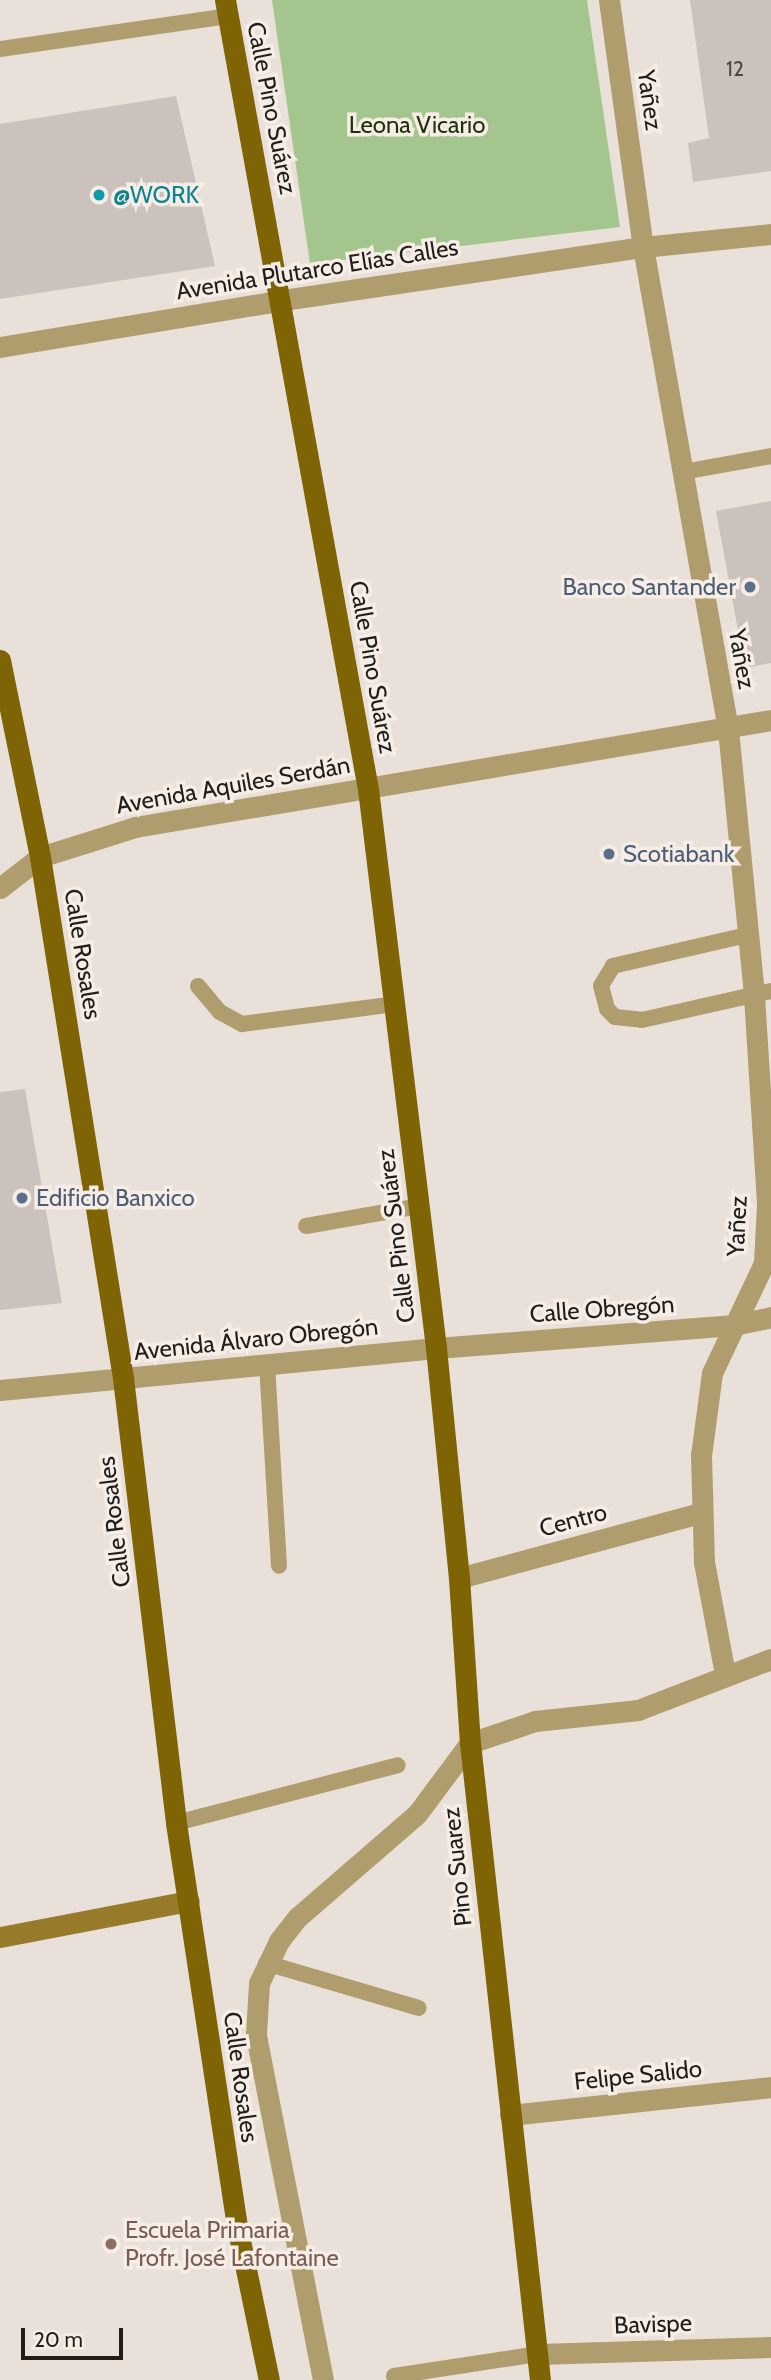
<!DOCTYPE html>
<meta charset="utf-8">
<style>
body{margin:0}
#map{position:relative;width:771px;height:2380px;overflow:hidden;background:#e8e0d9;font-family:Cabin,sans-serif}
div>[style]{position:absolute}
.green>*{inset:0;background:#a5c58e}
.building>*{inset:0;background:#cbc1bd}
.lane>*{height:16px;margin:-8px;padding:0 8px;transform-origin:8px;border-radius:8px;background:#b09d6d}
.street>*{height:21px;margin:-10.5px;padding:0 10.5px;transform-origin:10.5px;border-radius:10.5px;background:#b09d6d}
.secondary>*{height:21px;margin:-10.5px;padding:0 10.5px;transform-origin:10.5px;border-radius:10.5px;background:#977b2a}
.primary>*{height:21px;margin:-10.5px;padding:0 10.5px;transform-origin:10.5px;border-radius:10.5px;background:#7f6405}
.dots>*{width:19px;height:19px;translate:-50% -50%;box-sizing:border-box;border:4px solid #f5ede6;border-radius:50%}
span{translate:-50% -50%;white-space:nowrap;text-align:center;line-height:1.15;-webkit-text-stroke:7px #f5ede6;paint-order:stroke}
.number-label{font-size:21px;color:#4b4644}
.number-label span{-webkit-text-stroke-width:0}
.street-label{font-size:24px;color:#201d1b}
.park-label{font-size:24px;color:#1d3407}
.culture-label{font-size:24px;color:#0d838f}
.left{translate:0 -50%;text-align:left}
.service-label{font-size:24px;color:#4e5e75}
.right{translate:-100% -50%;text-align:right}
.education-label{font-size:24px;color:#785e54}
.scale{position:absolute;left:21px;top:2328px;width:102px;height:32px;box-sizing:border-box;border:4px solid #201d1b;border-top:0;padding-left:9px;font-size:21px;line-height:24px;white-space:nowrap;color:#201d1b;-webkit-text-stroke:5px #f5ede6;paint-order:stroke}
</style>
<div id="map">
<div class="green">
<div style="clip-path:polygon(272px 0,587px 0,620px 227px,310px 264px)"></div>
</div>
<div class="building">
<div style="clip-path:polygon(690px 0,771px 0,771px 171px,693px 182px,688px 143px,709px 138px)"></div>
<div style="clip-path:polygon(176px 96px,215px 266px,0 299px,0 124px)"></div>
<div style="clip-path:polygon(771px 501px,771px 663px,745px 668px,716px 511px)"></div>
<div style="clip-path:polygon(25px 1089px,62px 1303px,0 1310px,0 1092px)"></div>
</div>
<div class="lane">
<div style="left:0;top:49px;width:230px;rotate:-8.2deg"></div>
<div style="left:683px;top:472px;width:89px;rotate:-10.3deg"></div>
<div style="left:747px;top:935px;width:138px;rotate:167deg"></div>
<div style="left:613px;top:966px;width:23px;rotate:121deg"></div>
<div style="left:601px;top:986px;width:24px;rotate:75deg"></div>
<div style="left:607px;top:1009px;width:11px;rotate:45deg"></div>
<div style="left:615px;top:1017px;width:27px;rotate:6deg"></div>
<div style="left:642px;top:1020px;width:132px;rotate:-12.7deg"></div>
<div style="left:198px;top:986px;width:34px;rotate:50deg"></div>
<div style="left:220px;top:1012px;width:25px;rotate:29deg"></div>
<div style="left:242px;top:1024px;width:154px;rotate:-7.4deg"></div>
<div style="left:306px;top:1226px;width:115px;rotate:-10deg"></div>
<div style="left:267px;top:1364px;width:202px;rotate:86.6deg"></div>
<div style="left:176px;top:1823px;width:229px;rotate:-14.6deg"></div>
<div style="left:266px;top:1963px;width:159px;rotate:16.4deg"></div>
<div style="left:394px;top:2376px;width:145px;rotate:-8.7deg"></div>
</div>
<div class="street">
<div style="left:609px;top:0;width:249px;rotate:82.2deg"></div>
<div style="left:643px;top:247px;width:489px;rotate:80deg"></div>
<div style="left:728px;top:729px;width:268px;rotate:84.4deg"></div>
<div style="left:754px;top:996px;width:208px;rotate:86.4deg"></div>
<div style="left:767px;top:1204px;width:59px;rotate:92.9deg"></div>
<div style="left:764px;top:1263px;width:122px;rotate:115.3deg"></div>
<div style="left:712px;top:1373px;width:83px;rotate:97.6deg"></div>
<div style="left:701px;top:1455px;width:107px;rotate:88.4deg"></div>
<div style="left:704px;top:1562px;width:114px;rotate:79.4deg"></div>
<div style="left:0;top:347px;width:287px;rotate:-9.4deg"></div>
<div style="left:283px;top:300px;width:364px;rotate:-8.4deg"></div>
<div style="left:643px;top:247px;width:129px;rotate:-5.8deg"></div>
<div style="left:0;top:888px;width:51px;rotate:-37.8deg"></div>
<div style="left:40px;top:857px;width:100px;rotate:-17.5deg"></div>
<div style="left:135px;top:827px;width:645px;rotate:-9.55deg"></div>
<div style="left:0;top:1390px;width:438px;rotate:-5.5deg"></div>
<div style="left:436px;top:1348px;width:299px;rotate:-4.4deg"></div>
<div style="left:734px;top:1325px;width:38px;rotate:-12deg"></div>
<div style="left:459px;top:1578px;width:250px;rotate:-15.1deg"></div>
<div style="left:510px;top:2115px;width:262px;rotate:-6.1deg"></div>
<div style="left:537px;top:2354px;width:234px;rotate:-1.7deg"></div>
<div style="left:323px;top:2380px;width:352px;rotate:-101deg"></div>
<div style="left:256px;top:2034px;width:51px;rotate:-86.6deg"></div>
<div style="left:259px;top:1983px;width:47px;rotate:-64.5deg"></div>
<div style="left:279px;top:1941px;width:31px;rotate:-52deg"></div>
<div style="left:298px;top:1917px;width:157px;rotate:-40.9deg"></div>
<div style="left:417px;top:1814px;width:89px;rotate:-53.3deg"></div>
<div style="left:470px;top:1743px;width:69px;rotate:-18.7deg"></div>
<div style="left:535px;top:1721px;width:104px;rotate:-6.1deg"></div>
<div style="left:638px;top:1710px;width:142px;rotate:-21deg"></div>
</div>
<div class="secondary">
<div style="left:0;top:1937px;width:192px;rotate:-10.8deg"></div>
</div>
<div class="primary">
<div style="left:225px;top:0;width:802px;rotate:79.73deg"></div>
<div style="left:368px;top:789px;width:563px;rotate:83.06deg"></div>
<div style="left:436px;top:1348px;width:231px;rotate:84.3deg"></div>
<div style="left:459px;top:1578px;width:165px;rotate:86.2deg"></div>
<div style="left:470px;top:1743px;width:641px;rotate:83.73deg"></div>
<div style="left:0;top:660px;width:201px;rotate:78.5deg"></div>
<div style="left:40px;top:857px;width:528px;rotate:80.95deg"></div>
<div style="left:123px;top:1378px;width:448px;rotate:83.2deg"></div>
<div style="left:176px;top:1823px;width:402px;rotate:81.4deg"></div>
<div style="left:236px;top:2221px;width:162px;rotate:78.3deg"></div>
</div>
<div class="dots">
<div style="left:99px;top:195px;background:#0f9aa8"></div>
<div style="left:750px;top:587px;background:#5c6f8a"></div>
<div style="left:609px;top:854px;background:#5c6f8a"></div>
<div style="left:22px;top:1198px;background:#5c6f8a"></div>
<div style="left:111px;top:2244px;background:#8d6e63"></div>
</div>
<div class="number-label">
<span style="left:735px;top:69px">12</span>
</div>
<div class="street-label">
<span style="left:650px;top:100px;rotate:82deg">Yañez</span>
<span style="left:272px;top:108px;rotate:79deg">Calle Pino Suárez</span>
<span style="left:317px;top:269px;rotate:-9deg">Avenida Plutarco Elías Calles</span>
<span style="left:742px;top:659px;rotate:80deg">Yañez</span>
<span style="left:373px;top:667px;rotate:80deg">Calle Pino Suárez</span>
<span style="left:233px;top:785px;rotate:-10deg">Avenida Aquiles Serdán</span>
<span style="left:83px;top:954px;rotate:81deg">Calle Rosales</span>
<span style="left:737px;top:1226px;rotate:-87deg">Yañez</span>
<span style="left:396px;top:1236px;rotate:-97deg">Calle Pino Suárez</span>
<span style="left:602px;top:1309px;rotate:-4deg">Calle Obregón</span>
<span style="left:256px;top:1339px;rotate:-6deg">Avenida Álvaro Obregón</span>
<span style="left:573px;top:1520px;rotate:-15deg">Centro</span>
<span style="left:114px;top:1522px;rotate:-97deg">Calle Rosales</span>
<span style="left:457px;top:1867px;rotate:-96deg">Pino Suarez</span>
<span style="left:638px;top:2075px;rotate:-6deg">Felipe Salido</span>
<span style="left:241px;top:2077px;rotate:82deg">Calle Rosales</span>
<span style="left:653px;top:2324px;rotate:-2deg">Bavispe</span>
</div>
<div class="park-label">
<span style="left:417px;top:125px">Leona Vicario</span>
</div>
<div class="culture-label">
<span class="left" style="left:113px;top:195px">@WORK</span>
</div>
<div class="service-label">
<span class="right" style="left:736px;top:587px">Banco Santander</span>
<span class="left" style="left:623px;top:854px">Scotiabank</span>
<span class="left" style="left:36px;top:1198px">Edificio Banxico</span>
</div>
<div class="education-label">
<span class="left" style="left:125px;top:2244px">Escuela Primaria<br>Profr. José Lafontaine</span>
</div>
<div class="scale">20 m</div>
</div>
